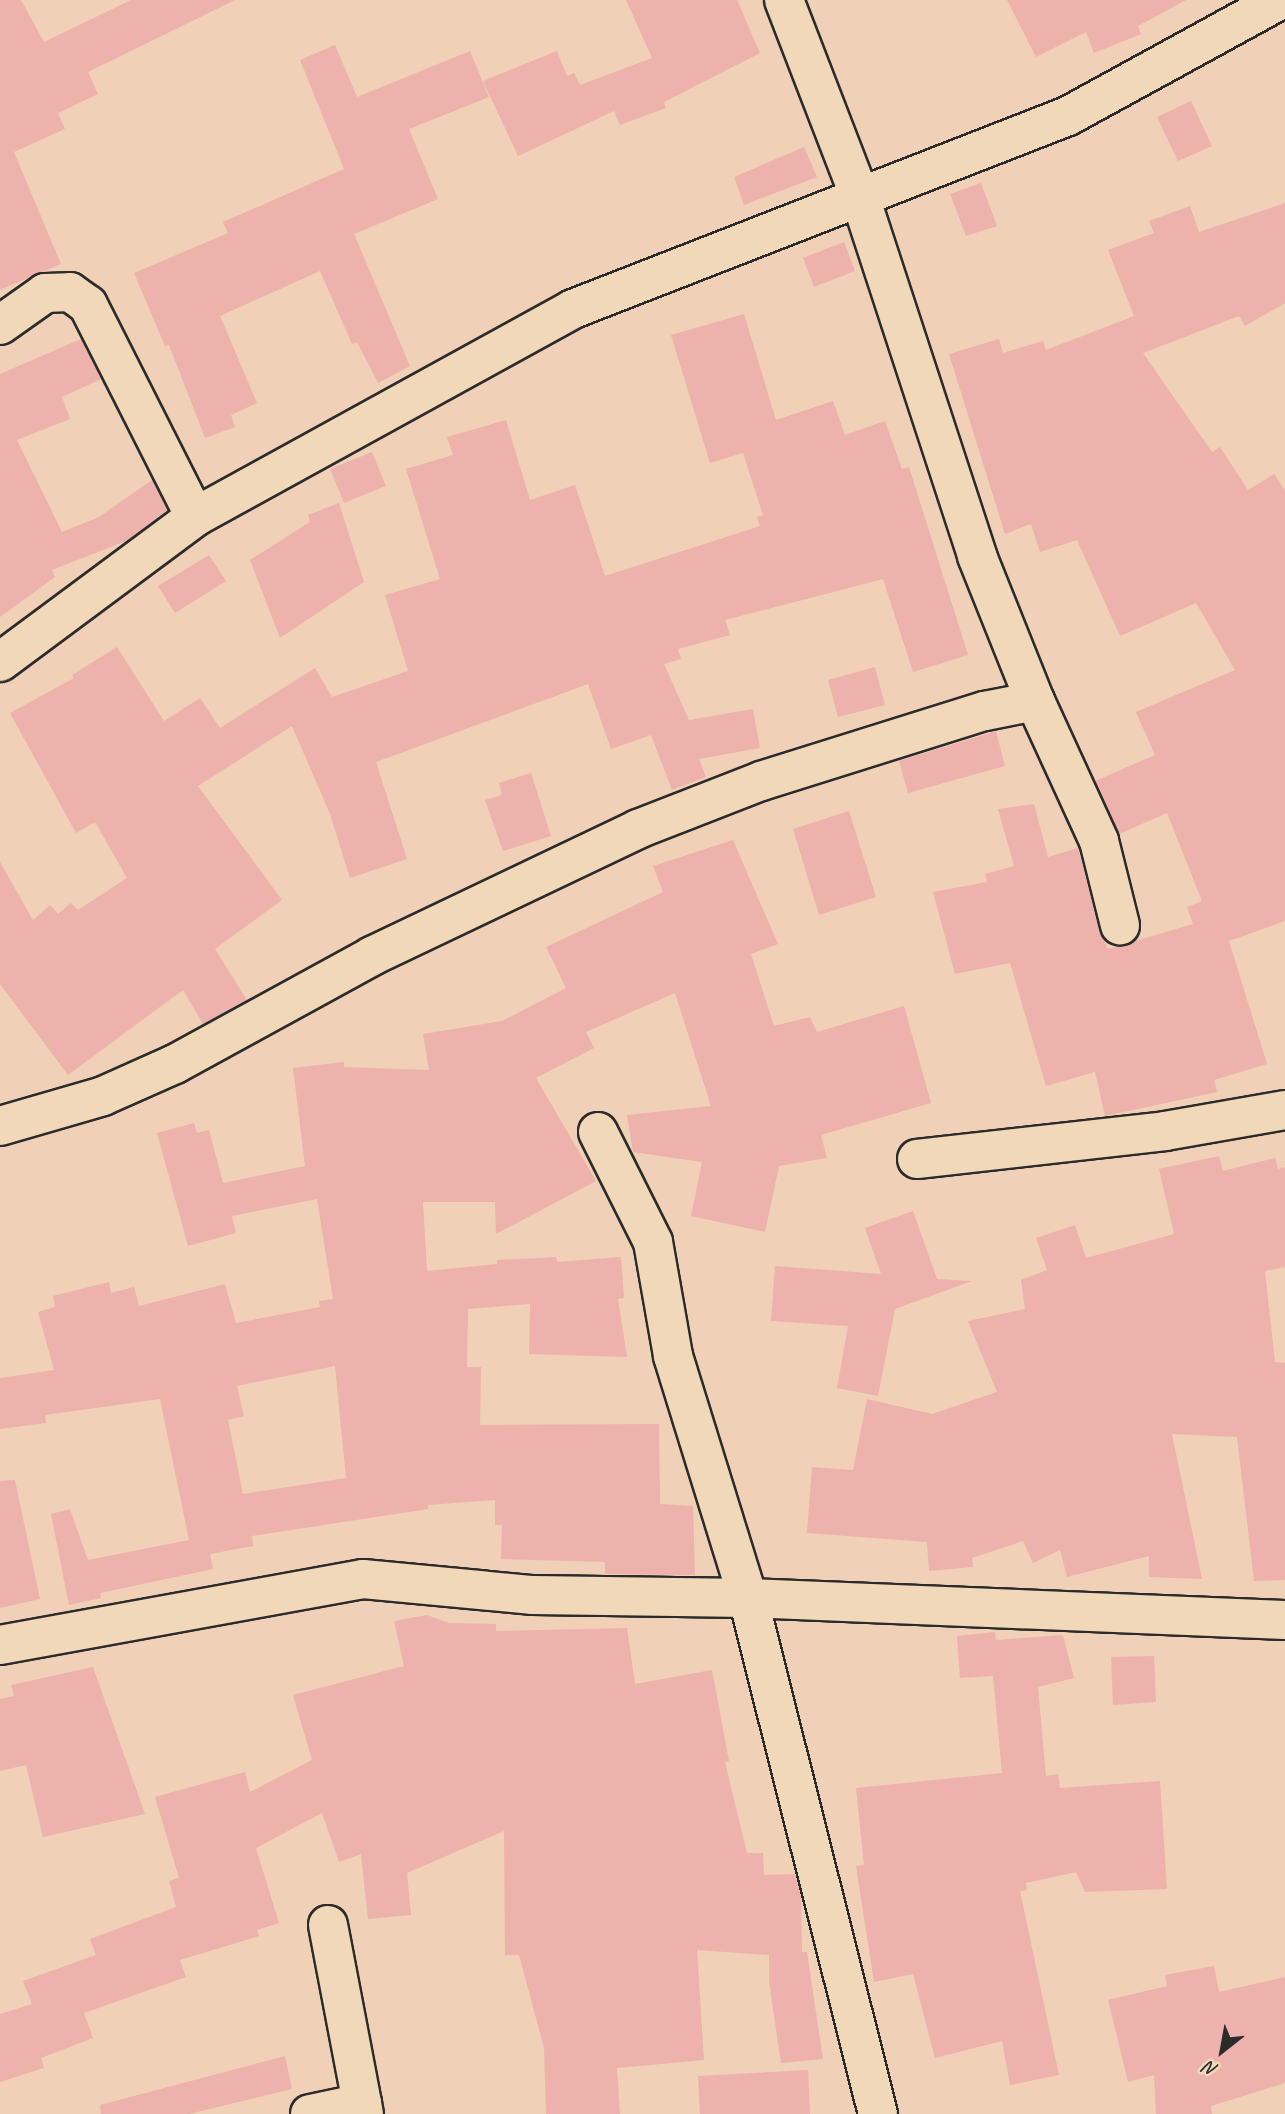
<!DOCTYPE html>
<style>
body{margin:0}
#map{position:relative;width:1285px;height:2114px;overflow:hidden;background:#f0d0b6;font-family:Caveat,sans-serif}
div>[style]{position:absolute}
.building>*{inset:0;background:#edb2ab}
.roads{filter:drop-shadow(2px 0 #2b2b2b) drop-shadow(-2px 0 #2b2b2b) drop-shadow(0 2px #2b2b2b) drop-shadow(0 -2px #2b2b2b)}
.minor>*{height:38px;margin:-19px;padding:0 19px;transform-origin:19px;border-radius:19px;background:#f1d8b9}
span{translate:-50% -50%;white-space:nowrap;text-align:center;line-height:1.15;-webkit-text-stroke:6px #f1d8b9;paint-order:stroke}
.north{position:absolute;left:1187px;top:2016px;width:70px;height:70px;-webkit-text-stroke:5px #f1d8b9;paint-order:stroke;rotate:211deg;font-size:19px;font-weight:700;line-height:28px;text-align:center;color:#2b2b2b}
.north::after{content:'';display:block;margin:auto;width:24px;height:32px;background:#2b2b2b;clip-path:polygon(50% 0,100% 100%,50% 72%,0 100%)}
</style>
<div id="map">
<div class="building">
<div style="clip-path:polygon(0 0,21px 0,44px 42px,131px 0,235px 0,88px 72px,98px 94px,58px 113px,65px 129px,14px 152px,61px 264px,0 290px)"></div>
<div style="clip-path:polygon(626px 0,737px 0,760px 53px,664px 102px,666px 108px,620px 125px,614px 111px,518px 156px,483px 81px,557px 51px,567px 76px,574px 73px,580px 85px,652px 58px)"></div>
<div style="clip-path:polygon(1007px 0,1186px 0,1138px 26px,1141px 34px,1094px 53px,1086px 32px,1036px 57px)"></div>
<div style="clip-path:polygon(335px 45px,357px 97px,470px 51px,489px 97px,409px 129px,438px 199px,354px 234px,410px 366px,378px 383px,357px 342px,352px 344px,320px 271px,220px 316px,257px 403px,231px 415px,235px 427px,205px 438px,169px 345px,165px 346px,134px 273px,228px 233px,223px 222px,344px 169px,300px 60px)"></div>
<div style="clip-path:polygon(1191px 101px,1212px 146px,1178px 161px,1157px 117px)"></div>
<div style="clip-path:polygon(804px 147px,817px 177px,744px 205px,734px 177px)"></div>
<div style="clip-path:polygon(981px 183px,997px 226px,966px 236px,950px 194px)"></div>
<div style="clip-path:polygon(1285px 203px,1285px 303px,1245px 326px,1239px 316px,1143px 353px,1212px 452px,1220px 447px,1248px 490px,1274px 474px,1285px 491px,1285px 921px,1229px 941px,1267px 1064px,1214px 1080px,1217px 1092px,1105px 1116px,1095px 1072px,1046px 1086px,1010px 963px,955px 974px,933px 892px,987px 882px,985px 874px,1014px 866px,998px 809px,1034px 804px,1048px 857px,1078px 848px,1099px 930px,1108px 949px,1193px 924px,1187px 907px,1202px 901px,1167px 813px,1119px 834px,1095px 781px,1155px 755px,1136px 712px,1235px 670px,1196px 603px,1120px 636px,1077px 540px,1040px 552px,1031px 524px,1005px 534px,949px 354px,999px 339px,1003px 353px,1043px 341px,1046px 350px,1134px 316px,1108px 250px,1154px 233px,1149px 221px,1190px 206px,1199px 232px)"></div>
<div style="clip-path:polygon(844px 242px,855px 271px,814px 287px,803px 258px)"></div>
<div style="clip-path:polygon(744px 314px,776px 420px,833px 401px,845px 435px,885px 421px,902px 469px,909px 467px,968px 655px,913px 672px,883px 579px,725px 620px,730px 635px,678px 649px,681px 659px,664px 664px,689px 720px,753px 709px,760px 748px,699px 759px,706px 777px,672px 790px,651px 735px,611px 749px,588px 684px,376px 762px,407px 859px,350px 878px,330px 814px,292px 726px,198px 786px,282px 900px,215px 949px,247px 1000px,203px 1024px,183px 990px,68px 1075px,0 984px,0 862px,33px 920px,50px 905px,58px 914px,71px 903px,78px 910px,127px 878px,95px 822px,76px 833px,10px 713px,74px 678px,72px 675px,117px 647px,164px 721px,200px 698px,220px 728px,315px 668px,332px 697px,408px 671px,385px 595px,440px 579px,406px 469px,453px 455px,447px 437px,506px 420px,530px 500px,575px 485px,605px 576px,760px 526px,757px 517px,763px 515px,743px 453px,710px 463px,671px 335px)"></div>
<div style="clip-path:polygon(81px 339px,101px 379px,62px 397px,70px 419px,17px 440px,62px 532px,99px 517px,152px 480px,167px 510px,126px 541px,52px 570px,55px 577px,0 617px,0 374px)"></div>
<div style="clip-path:polygon(372px 452px,386px 486px,344px 503px,330px 469px)"></div>
<div style="clip-path:polygon(339px 503px,364px 582px,280px 638px,250px 560px,310px 522px,308px 515px)"></div>
<div style="clip-path:polygon(209px 555px,226px 581px,175px 613px,158px 586px)"></div>
<div style="clip-path:polygon(875px 667px,885px 705px,838px 717px,828px 680px)"></div>
<div style="clip-path:polygon(996px 731px,1005px 766px,908px 793px,899px 761px)"></div>
<div style="clip-path:polygon(531px 773px,551px 836px,503px 851px,485px 800px,502px 795px,499px 783px)"></div>
<div style="clip-path:polygon(849px 811px,876px 897px,819px 915px,793px 829px)"></div>
<div style="clip-path:polygon(evenodd,733px 840px,778px 944px,751px 954px,774px 1026px,810px 1017px,817px 1032px,904px 1006px,931px 1103px,821px 1135px,827px 1158px,779px 1166px,765px 1232px,691px 1216px,702px 1162px,633px 1152px,627px 1115px,711px 1106px,675px 993px,586px 1032px,594px 1048px,536px 1078px,596px 1181px,496px 1234px,495px 1202px,423px 1202px,427px 1271px,497px 1264px,497px 1260px,556px 1257px,557px 1262px,621px 1257px,624px 1298px,618px 1299px,627px 1357px,529px 1354px,530px 1304px,468px 1309px,467px 1367px,481px 1367px,480px 1425px,659px 1424px,660px 1504px,693px 1506px,695px 1575px,605px 1574px,605px 1562px,501px 1559px,502px 1525px,495px 1525px,495px 1500px,428px 1505px,428px 1509px,252px 1536px,253px 1546px,210px 1554px,213px 1569px,100px 1593px,101px 1598px,69px 1605px,51px 1514px,70px 1509px,88px 1560px,189px 1540px,160px 1399px,45px 1415px,46px 1423px,0 1429px,0 1378px,54px 1370px,38px 1312px,55px 1307px,53px 1296px,109px 1282px,111px 1293px,134px 1287px,139px 1306px,225px 1284px,236px 1323px,320px 1307px,319px 1301px,333px 1299px,317px 1199px,232px 1216px,236px 1233px,188px 1246px,157px 1133px,194px 1123px,197px 1133px,209px 1130px,223px 1183px,305px 1166px,293px 1068px,344px 1062px,344px 1067px,429px 1070px,423px 1034px,502px 1021px,566px 988px,546px 947px,663px 892px,653px 866px,733px 840px,335px 1366px,346px 1478px,243px 1494px,228px 1420px,244px 1416px,237px 1386px,335px 1366px)"></div>
<div style="clip-path:polygon(1219px 1156px,1223px 1171px,1275px 1158px,1278px 1169px,1285px 1167px,1285px 1267px,1265px 1271px,1275px 1362px,1285px 1363px,1285px 1580px,1254px 1581px,1237px 1437px,1172px 1434px,1202px 1579px,1149px 1577px,1149px 1556px,1067px 1577px,1060px 1550px,1033px 1563px,1023px 1541px,972px 1558px,973px 1567px,929px 1571px,927px 1542px,807px 1533px,812px 1467px,853px 1470px,867px 1399px,932px 1414px,997px 1392px,968px 1321px,1025px 1309px,1021px 1280px,1047px 1270px,1036px 1238px,1075px 1225px,1086px 1258px,1174px 1234px,1159px 1169px)"></div>
<div style="clip-path:polygon(913px 1211px,937px 1279px,972px 1281px,895px 1309px,878px 1396px,837px 1388px,848px 1326px,771px 1321px,775px 1266px,881px 1274px,865px 1228px)"></div>
<div style="clip-path:polygon(15px 1480px,40px 1599px,0 1608px,0 1481px)"></div>
<div style="clip-path:polygon(427px 1615px,449px 1623px,496px 1624px,496px 1631px,627px 1628px,635px 1684px,712px 1670px,729px 1761px,725px 1762px,747px 1853px,763px 1853px,764px 1875px,795px 1874px,801px 1896px,802px 1952px,807px 1952px,823px 2059px,781px 2063px,769px 1982px,769px 1955px,697px 1950px,704px 2060px,617px 2068px,620px 2114px,546px 2114px,544px 2048px,519px 1955px,505px 1955px,504px 1831px,407px 1873px,411px 1915px,368px 1919px,361px 1854px,339px 1862px,322px 1813px,256px 1848px,279px 1923px,257px 1930px,259px 1936px,180px 1960px,186px 1977px,84px 2013px,93px 2038px,41px 2058px,44px 2068px,0 2082px,0 2014px,32px 2004px,23px 1981px,96px 1955px,90px 1939px,176px 1907px,169px 1881px,179px 1878px,155px 1797px,245px 1772px,250px 1792px,312px 1760px,293px 1695px,404px 1666px,394px 1621px)"></div>
<div style="clip-path:polygon(995px 1632px,996px 1640px,1063px 1635px,1074px 1678px,1038px 1687px,1046px 1776px,1058px 1774px,1060px 1788px,1160px 1781px,1167px 1889px,1085px 1892px,1076px 1872px,1026px 1883px,1027px 1890px,1020px 1891px,1059px 2075px,1010px 2085px,1002px 2041px,935px 2058px,913px 1974px,874px 1982px,856px 1866px,864px 1865px,856px 1788px,1002px 1773px,993px 1676px,960px 1678px,957px 1636px)"></div>
<div style="clip-path:polygon(1154px 1656px,1156px 1702px,1113px 1705px,1111px 1657px)"></div>
<div style="clip-path:polygon(93px 1667px,145px 1814px,43px 1837px,26px 1765px,0 1771px,0 1699px,14px 1696px,11px 1685px)"></div>
<div style="clip-path:polygon(1214px 1966px,1219px 1992px,1285px 1977px,1285px 2083px,1211px 2106px,1212px 2114px,1156px 2114px,1154px 2075px,1128px 2082px,1108px 2000px,1167px 1986px,1165px 1975px)"></div>
<div style="clip-path:polygon(285px 2056px,292px 2089px,189px 2114px,101px 2114px,100px 2105px)"></div>
<div style="clip-path:polygon(808px 2070px,810px 2114px,700px 2114px,698px 2076px)"></div>
</div>
<div class="roads">
<div class="minor">
<div style="left:784px;top:0;width:211px;rotate:68.9deg"></div>
<div style="left:860px;top:197px;width:378px;rotate:71.9deg"></div>
<div style="left:977px;top:556px;width:156px;rotate:68.2deg"></div>
<div style="left:1035px;top:701px;width:154px;rotate:65.4deg"></div>
<div style="left:1099px;top:841px;width:87px;rotate:76deg"></div>
<div style="left:0;top:325px;width:55px;rotate:-35.4deg"></div>
<div style="left:45px;top:293px;width:25px;rotate:-2deg"></div>
<div style="left:70px;top:292px;width:22px;rotate:36deg"></div>
<div style="left:88px;top:305px;width:237px;rotate:63.2deg"></div>
<div style="left:0;top:662px;width:243px;rotate:-36.6deg"></div>
<div style="left:195px;top:517px;width:431px;rotate:-28.8deg"></div>
<div style="left:573px;top:309px;width:531px;rotate:-21.3deg"></div>
<div style="left:1068px;top:116px;width:242px;rotate:-28.7deg"></div>
<div style="left:0;top:1126px;width:107px;rotate:-16.2deg"></div>
<div style="left:103px;top:1096px;width:79px;rotate:-24deg"></div>
<div style="left:175px;top:1064px;width:225px;rotate:-28.7deg"></div>
<div style="left:372px;top:956px;width:295px;rotate:-25.5deg"></div>
<div style="left:638px;top:829px;width:132px;rotate:-21.3deg"></div>
<div style="left:761px;top:781px;width:235px;rotate:-17.4deg"></div>
<div style="left:985px;top:711px;width:51px;rotate:-11.3deg"></div>
<div style="left:598px;top:1132px;width:123px;rotate:63.4deg"></div>
<div style="left:653px;top:1242px;width:116px;rotate:80deg"></div>
<div style="left:673px;top:1356px;width:253px;rotate:72.8deg"></div>
<div style="left:748px;top:1598px;width:532px;rotate:75.86deg"></div>
<div style="left:917px;top:1159px;width:250px;rotate:-6.4deg"></div>
<div style="left:1165px;top:1131px;width:122px;rotate:-9.9deg"></div>
<div style="left:0;top:1645px;width:369px;rotate:-10.3deg"></div>
<div style="left:363px;top:1579px;width:171px;rotate:5.4deg"></div>
<div style="left:533px;top:1595px;width:215px;rotate:0.8deg"></div>
<div style="left:748px;top:1598px;width:537px;rotate:2.35deg"></div>
<div style="left:328px;top:1925px;width:181px;rotate:79.2deg"></div>
<div style="left:310px;top:2114px;width:53px;rotate:-11.9deg"></div>
<div style="left:362px;top:2103px;width:11px;rotate:80deg"></div>
</div>
</div>
<div class="north">N</div>
</div>
